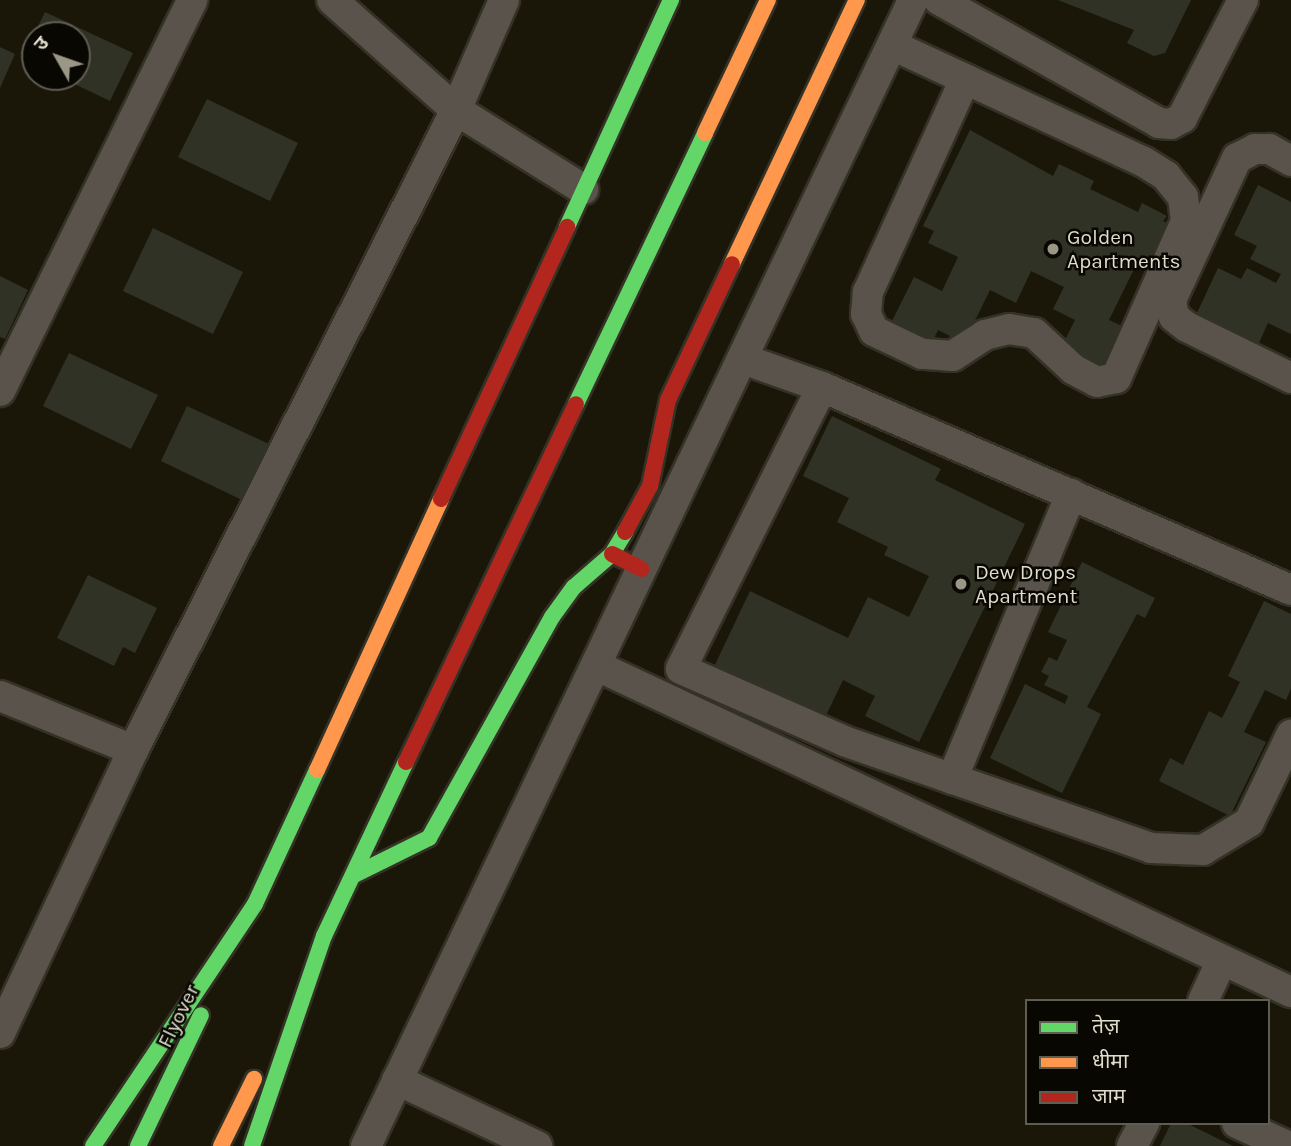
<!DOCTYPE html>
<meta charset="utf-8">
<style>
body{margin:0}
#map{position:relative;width:1291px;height:1146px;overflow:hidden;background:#1a1709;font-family:Karla,"Noto Sans Devanagari",sans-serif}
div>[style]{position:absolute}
.building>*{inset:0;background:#313226}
.roads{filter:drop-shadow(2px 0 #343226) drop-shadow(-2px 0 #343226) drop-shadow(0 2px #343226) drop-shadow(0 -2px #343226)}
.street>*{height:30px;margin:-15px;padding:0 15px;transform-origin:15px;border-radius:15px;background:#59534c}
.fast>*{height:16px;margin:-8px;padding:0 8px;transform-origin:8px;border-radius:8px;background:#63d668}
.slow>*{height:16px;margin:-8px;padding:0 8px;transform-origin:8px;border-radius:8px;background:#ff974d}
.jam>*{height:16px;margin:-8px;padding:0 8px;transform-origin:8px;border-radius:8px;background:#b3261e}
.dots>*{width:19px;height:19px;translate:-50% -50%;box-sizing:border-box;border:4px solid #090701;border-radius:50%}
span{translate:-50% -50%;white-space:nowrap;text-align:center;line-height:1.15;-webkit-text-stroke:5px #090701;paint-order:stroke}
.poi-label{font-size:21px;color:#dfdccb}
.left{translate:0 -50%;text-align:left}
.street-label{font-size:21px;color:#dfdccb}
.legend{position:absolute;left:1025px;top:999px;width:245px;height:126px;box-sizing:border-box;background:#090701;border:2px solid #5f5c52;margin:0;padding:9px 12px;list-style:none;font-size:21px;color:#dfdccb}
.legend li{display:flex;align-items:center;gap:14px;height:35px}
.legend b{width:35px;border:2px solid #5f5c52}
.north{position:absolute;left:21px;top:21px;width:70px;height:70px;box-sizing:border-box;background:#090701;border:2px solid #5f5c52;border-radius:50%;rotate:310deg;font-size:19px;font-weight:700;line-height:28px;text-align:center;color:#dfdccb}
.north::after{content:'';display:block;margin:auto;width:24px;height:32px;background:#9a9787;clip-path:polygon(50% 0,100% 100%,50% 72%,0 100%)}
</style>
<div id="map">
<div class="building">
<div style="clip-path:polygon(1058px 0,1191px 0,1165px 53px,1154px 56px,1127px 43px,1134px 30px)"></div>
<div style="clip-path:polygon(45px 12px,133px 53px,110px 101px,60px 77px,77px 77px,77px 35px,35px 35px,35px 65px,22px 59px)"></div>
<div style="clip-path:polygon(0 47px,15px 54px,0 88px)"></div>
<div style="clip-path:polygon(207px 99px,298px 143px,270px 201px,178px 157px)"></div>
<div style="clip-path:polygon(970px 130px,1053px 176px,1059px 164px,1094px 181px,1090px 189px,1138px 212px,1142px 203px,1167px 216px,1163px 221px,1176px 228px,1159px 263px,1141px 255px,1109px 320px,1122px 326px,1101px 368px,1061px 348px,1075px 320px,1053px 309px,1064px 287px,1031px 271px,1016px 303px,990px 290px,964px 343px,938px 330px,930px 347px,889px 327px,914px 277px,942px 291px,958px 257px,928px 243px,934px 231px,923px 226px)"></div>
<div style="clip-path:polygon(1258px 185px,1291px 202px,1291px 334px,1268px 323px,1259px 343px,1197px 313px,1218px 268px,1241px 279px,1247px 268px,1276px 283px,1281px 274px,1250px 259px,1257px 246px,1234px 235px)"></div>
<div style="clip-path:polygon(153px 228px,243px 272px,213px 334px,123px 291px)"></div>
<div style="clip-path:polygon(0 276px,28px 290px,5px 339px,0 337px)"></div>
<div style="clip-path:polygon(69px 353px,158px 395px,131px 449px,43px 406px)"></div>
<div style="clip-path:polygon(187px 406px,271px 445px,244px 501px,161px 461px)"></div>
<div style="clip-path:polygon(832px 416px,941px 469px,935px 480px,1025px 524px,919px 742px,865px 716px,875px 696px,843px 680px,822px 724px,712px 671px,750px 591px,848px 638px,868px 597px,909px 617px,929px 576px,884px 555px,888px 547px,837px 522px,849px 498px,803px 476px)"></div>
<div style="clip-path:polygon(1082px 562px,1155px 598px,1145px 618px,1137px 614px,1087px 707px,1101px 714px,1062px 793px,990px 758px,1025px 684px,1065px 704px,1068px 696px,1044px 685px,1049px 676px,1041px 672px,1049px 657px,1057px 661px,1067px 640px,1048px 632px)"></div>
<div style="clip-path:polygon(88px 575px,157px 608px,135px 653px,123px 647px,114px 666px,57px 638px)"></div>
<div style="clip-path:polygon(1264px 601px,1291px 614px,1291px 689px,1286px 700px,1265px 690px,1244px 732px,1266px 742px,1230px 816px,1159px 781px,1170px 758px,1183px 765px,1209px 711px,1222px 718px,1240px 682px,1228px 676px)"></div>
<div style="clip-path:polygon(1171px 1123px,1186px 1123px,1233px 1146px,1160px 1146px)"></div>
</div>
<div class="roads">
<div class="street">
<div style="left:332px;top:0;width:166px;rotate:41.6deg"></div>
<div style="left:456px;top:110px;width:150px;rotate:31.9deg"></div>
<div style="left:939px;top:0;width:252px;rotate:29.2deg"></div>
<div style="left:1159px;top:123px;width:12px;rotate:5deg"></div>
<div style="left:1171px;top:124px;width:13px;rotate:-29deg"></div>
<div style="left:1182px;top:118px;width:133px;rotate:-62.7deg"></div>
<div style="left:892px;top:45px;width:278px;rotate:24.9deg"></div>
<div style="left:1144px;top:162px;width:26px;rotate:32deg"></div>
<div style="left:1166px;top:176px;width:27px;rotate:51deg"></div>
<div style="left:1183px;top:197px;width:24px;rotate:83deg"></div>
<div style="left:1186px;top:221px;width:172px;rotate:114deg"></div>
<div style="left:1116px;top:378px;width:19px;rotate:168deg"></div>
<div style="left:1097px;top:382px;width:27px;rotate:-152deg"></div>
<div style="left:1073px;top:369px;width:53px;rotate:-137.3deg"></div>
<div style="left:1034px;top:333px;width:25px;rotate:-171deg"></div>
<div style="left:1009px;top:329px;width:25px;rotate:166deg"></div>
<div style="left:985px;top:335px;width:38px;rotate:147deg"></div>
<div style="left:953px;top:356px;width:31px;rotate:-176deg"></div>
<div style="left:922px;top:354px;width:53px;rotate:-154.4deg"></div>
<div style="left:874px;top:331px;width:19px;rotate:-115deg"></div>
<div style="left:866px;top:314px;width:22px;rotate:-85deg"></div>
<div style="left:868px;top:292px;width:234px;rotate:-65.5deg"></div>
<div style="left:1291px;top:161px;width:25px;rotate:-151deg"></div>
<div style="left:1269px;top:149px;width:14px;rotate:180deg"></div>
<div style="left:1255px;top:149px;width:20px;rotate:153deg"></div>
<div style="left:1237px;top:158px;width:157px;rotate:114.9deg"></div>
<div style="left:1171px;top:300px;width:17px;rotate:80deg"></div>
<div style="left:1174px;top:317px;width:16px;rotate:38deg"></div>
<div style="left:1187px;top:327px;width:116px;rotate:26.1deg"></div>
<div style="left:743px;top:359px;width:84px;rotate:19.5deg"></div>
<div style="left:822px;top:387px;width:315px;rotate:116.6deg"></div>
<div style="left:681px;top:669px;width:178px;rotate:23.8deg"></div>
<div style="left:844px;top:741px;width:325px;rotate:19.2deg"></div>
<div style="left:1151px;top:848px;width:52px;rotate:2.2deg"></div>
<div style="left:1203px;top:850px;width:54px;rotate:-31.3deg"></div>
<div style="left:1249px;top:822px;width:97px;rotate:-64.2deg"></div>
<div style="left:822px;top:387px;width:511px;rotate:23.4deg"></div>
<div style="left:0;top:391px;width:436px;rotate:-63.8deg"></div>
<div style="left:597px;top:666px;width:767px;rotate:25.16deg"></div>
<div style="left:0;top:696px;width:144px;rotate:22.1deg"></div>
<div style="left:952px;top:779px;width:309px;rotate:-67.3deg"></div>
<div style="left:1203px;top:1001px;width:45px;rotate:-65.1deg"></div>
<div style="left:0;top:1033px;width:313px;rotate:-64.8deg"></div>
<div style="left:133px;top:750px;width:717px;rotate:-63.22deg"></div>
<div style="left:456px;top:110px;width:120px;rotate:-66.4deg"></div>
<div style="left:397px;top:1080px;width:155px;rotate:25.2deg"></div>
<div style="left:1237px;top:1123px;width:55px;rotate:24.7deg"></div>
<div style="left:366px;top:1146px;width:1270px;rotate:-64.48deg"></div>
<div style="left:1132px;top:1146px;width:26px;rotate:-62deg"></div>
</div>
<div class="fast">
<div style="left:567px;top:227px;width:250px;rotate:-65.4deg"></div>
<div style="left:576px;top:404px;width:300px;rotate:-64.5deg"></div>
<div style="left:354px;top:875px;width:84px;rotate:-26.3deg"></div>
<div style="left:429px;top:838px;width:253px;rotate:-60.9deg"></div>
<div style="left:552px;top:617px;width:37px;rotate:-54deg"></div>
<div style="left:574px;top:587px;width:50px;rotate:-41deg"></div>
<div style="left:612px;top:554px;width:26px;rotate:-59deg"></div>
<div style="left:93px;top:1146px;width:291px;rotate:-56.2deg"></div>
<div style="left:255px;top:904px;width:148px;rotate:-65.2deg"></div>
<div style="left:138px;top:1146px;width:145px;rotate:-64.3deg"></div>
<div style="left:252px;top:1146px;width:222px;rotate:-71.1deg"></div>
<div style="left:324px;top:936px;width:192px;rotate:-64.8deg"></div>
</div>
<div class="slow">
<div style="left:705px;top:133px;width:147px;rotate:-64.7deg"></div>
<div style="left:732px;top:264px;width:292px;rotate:-64.7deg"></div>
<div style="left:317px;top:770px;width:298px;rotate:-65.4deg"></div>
<div style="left:221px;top:1146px;width:75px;rotate:-63.8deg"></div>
</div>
<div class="jam">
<div style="left:441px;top:499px;width:300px;rotate:-65.1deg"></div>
<div style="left:625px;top:532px;width:52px;rotate:-61.5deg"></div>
<div style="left:650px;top:486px;width:88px;rotate:-78.2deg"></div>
<div style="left:668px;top:400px;width:150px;rotate:-64.8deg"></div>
<div style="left:612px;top:554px;width:33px;rotate:27deg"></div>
<div style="left:406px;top:762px;width:396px;rotate:-64.6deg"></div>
</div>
</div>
<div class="dots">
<div style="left:1053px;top:249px;background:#9a9787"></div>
<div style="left:961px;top:584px;background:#9a9787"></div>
</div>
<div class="poi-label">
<span class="left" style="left:1067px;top:249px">Golden<br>Apartments</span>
<span class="left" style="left:975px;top:584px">Dew Drops<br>Apartment</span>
</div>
<div class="street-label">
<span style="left:178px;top:1016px;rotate:-64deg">Flyover</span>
</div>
<ul class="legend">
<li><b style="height:9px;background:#63d668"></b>तेज़</li>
<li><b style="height:9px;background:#ff974d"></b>धीमा</li>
<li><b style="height:9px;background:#b3261e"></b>जाम</li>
</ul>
<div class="north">उ</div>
</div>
